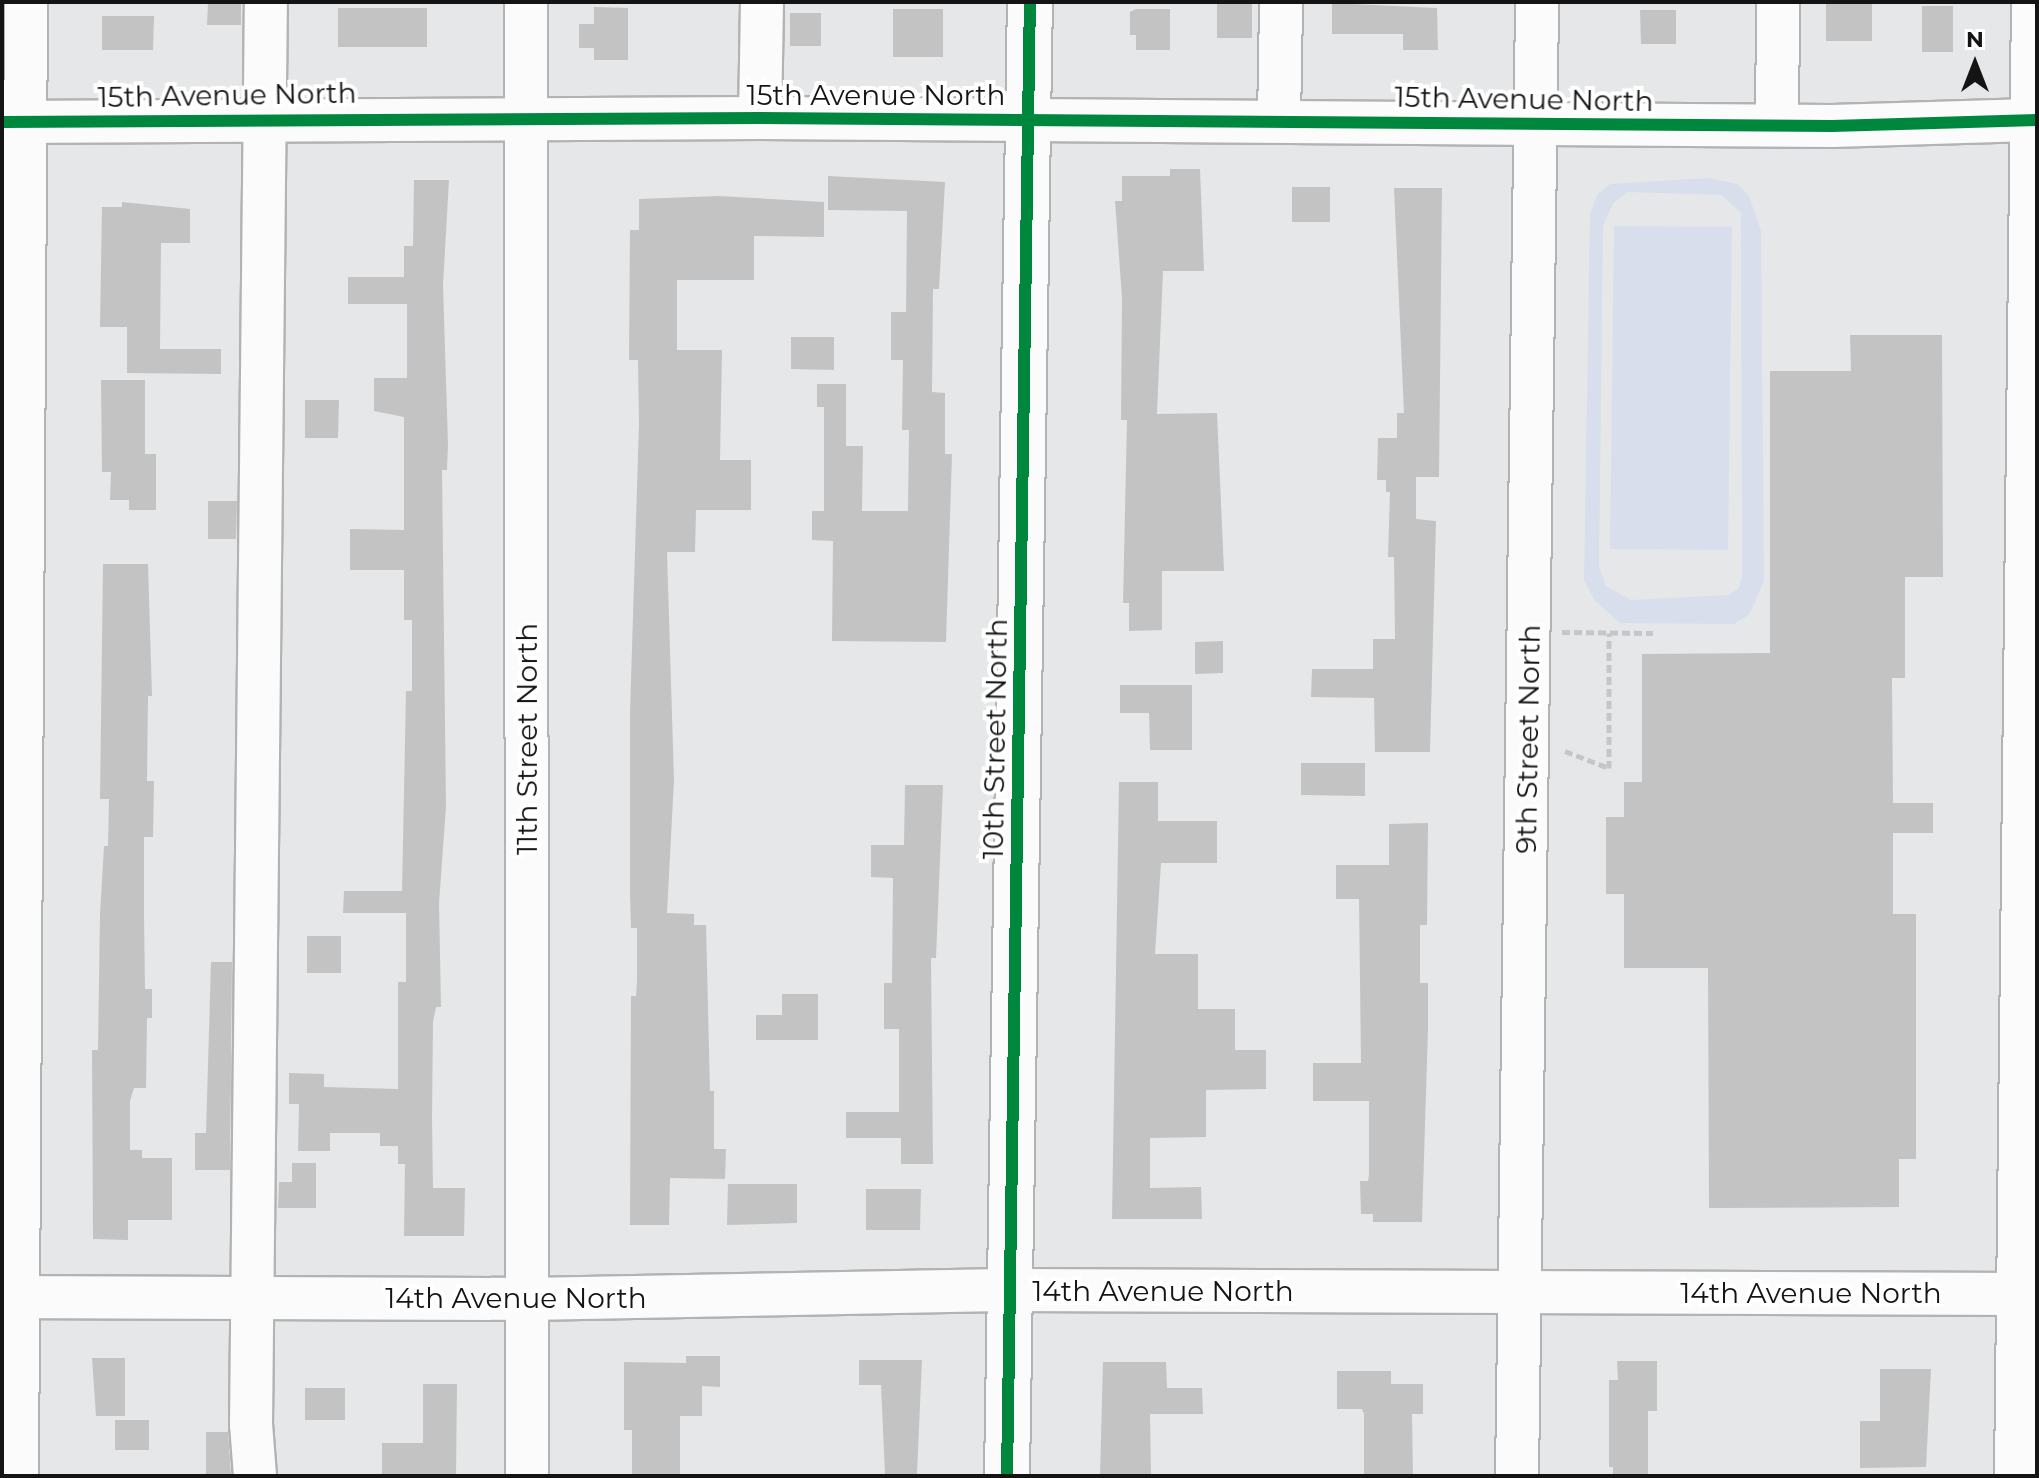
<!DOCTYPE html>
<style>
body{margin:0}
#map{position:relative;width:2039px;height:1478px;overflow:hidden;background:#e6e7e8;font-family:Montserrat,sans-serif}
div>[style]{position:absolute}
.green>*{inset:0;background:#d8deeb}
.building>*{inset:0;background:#c3c3c3}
.path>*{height:5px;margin-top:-2.5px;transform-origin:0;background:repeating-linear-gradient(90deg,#c6c6c7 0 8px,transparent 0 12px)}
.roads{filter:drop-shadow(2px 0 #b2b3b4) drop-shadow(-2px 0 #b2b3b4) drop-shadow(0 2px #b2b3b4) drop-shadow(0 -2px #b2b3b4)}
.minor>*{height:42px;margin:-21px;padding:0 21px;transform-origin:21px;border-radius:21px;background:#fbfbfc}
.major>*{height:44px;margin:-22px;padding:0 22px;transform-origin:22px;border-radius:22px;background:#fbfbfc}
.cycleway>*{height:12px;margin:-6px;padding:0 6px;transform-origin:6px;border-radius:6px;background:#00873e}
span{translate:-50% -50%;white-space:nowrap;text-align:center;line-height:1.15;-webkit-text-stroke:8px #fff;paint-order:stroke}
.street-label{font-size:28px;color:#141415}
.frame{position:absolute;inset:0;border:4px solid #141415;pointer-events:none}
.north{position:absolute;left:1935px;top:24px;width:80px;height:80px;-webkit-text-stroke:6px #fff;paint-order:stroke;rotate:0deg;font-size:22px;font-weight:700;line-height:32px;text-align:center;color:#141415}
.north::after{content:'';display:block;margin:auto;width:28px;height:36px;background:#141415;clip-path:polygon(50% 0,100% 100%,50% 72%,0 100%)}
</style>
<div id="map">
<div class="green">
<div style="clip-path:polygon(evenodd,1709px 178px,1737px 184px,1749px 196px,1761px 231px,1764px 581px,1749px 615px,1734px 624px,1620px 623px,1595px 601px,1584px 580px,1590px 214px,1597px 195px,1610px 184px,1709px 178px,1628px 192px,1722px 195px,1741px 213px,1742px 577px,1739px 588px,1728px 595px,1631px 600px,1606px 586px,1599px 567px,1603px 226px,1613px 203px,1628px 192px)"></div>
<div style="clip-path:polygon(1614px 226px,1732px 227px,1728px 550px,1610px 549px)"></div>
</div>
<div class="building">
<div style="clip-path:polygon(208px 2px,241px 2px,241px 25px,207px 25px)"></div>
<div style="clip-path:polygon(1826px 2px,1872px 2px,1872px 41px,1826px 41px)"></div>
<div style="clip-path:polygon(1332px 3px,1437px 8px,1438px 50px,1403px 50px,1403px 34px,1332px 34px)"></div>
<div style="clip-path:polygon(1217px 4px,1252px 4px,1252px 38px,1217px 38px)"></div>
<div style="clip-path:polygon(1922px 6px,1953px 6px,1953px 52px,1922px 52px)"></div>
<div style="clip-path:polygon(594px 7px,628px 8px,628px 60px,594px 60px,594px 48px,579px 48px,579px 24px,594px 24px)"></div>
<div style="clip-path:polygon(338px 8px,427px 8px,427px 47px,338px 47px)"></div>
<div style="clip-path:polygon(893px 9px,943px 9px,943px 57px,893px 57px)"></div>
<div style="clip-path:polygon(1136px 9px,1170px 9px,1170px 50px,1136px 50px,1136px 35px,1130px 35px,1130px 12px)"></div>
<div style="clip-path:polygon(1640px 10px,1676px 10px,1676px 44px,1641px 44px)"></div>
<div style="clip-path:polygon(790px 13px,821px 13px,821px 46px,790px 46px)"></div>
<div style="clip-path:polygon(102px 16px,154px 16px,153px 50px,102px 50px)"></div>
<div style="clip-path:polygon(1170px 169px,1200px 169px,1204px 271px,1163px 271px,1157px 414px,1217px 413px,1224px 571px,1162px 571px,1162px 630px,1129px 631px,1129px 603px,1123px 603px,1127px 420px,1121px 420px,1122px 298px,1115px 201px,1122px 201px,1122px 176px,1170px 176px)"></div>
<div style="clip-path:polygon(828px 176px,945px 182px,939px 289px,933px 289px,932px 392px,945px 393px,945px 454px,952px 454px,946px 642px,832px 641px,833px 541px,812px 540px,812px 511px,824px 511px,824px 407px,817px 407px,817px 384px,846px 384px,846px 446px,863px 446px,862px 511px,908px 511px,909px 430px,902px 430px,903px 360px,891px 360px,891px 312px,906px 312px,907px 211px,828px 210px)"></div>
<div style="clip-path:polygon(414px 180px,449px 180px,443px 285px,448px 445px,447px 470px,442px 470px,446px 807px,439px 903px,441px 1007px,436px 1007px,433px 1022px,432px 1118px,433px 1188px,465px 1188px,464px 1236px,404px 1236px,405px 1164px,398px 1164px,398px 1146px,380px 1146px,380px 1133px,330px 1133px,330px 1151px,298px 1151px,299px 1104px,289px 1104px,289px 1073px,324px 1074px,324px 1087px,398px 1089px,398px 982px,406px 982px,406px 913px,343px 913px,344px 891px,402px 891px,406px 691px,412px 691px,412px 620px,404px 620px,404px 570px,350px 570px,350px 529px,404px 530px,404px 417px,374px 411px,374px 378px,407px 378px,407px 304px,348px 304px,348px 277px,404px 277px,404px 246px,413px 246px)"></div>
<div style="clip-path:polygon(1292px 187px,1330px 187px,1330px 222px,1292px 222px)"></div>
<div style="clip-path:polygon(1394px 188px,1442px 188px,1439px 477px,1416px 477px,1416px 519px,1436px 521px,1430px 752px,1375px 752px,1374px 698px,1311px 697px,1312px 669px,1373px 669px,1373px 639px,1395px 639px,1394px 557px,1388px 557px,1390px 492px,1386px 492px,1386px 480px,1377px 480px,1378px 438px,1397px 438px,1397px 413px,1404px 413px)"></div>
<div style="clip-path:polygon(718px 196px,824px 202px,824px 237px,754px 236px,754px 280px,677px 280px,677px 350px,722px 350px,720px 460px,751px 460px,751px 510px,696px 510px,695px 552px,667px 552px,674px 780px,667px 913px,694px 914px,694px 925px,706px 925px,710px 1091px,714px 1091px,714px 1149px,726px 1149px,725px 1179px,670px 1178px,669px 1225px,630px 1225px,631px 996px,636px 996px,637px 981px,637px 928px,631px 928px,630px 893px,630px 712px,639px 423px,638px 360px,629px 360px,630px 230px,639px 230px,639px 199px)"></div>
<div style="clip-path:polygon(122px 202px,190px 209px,190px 243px,161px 243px,160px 349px,221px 349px,221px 374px,127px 373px,127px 327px,100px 327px,102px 207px,122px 207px)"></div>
<div style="clip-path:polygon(1850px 335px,1942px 335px,1943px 577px,1905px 577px,1905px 678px,1892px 678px,1893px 803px,1933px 803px,1933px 833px,1893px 833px,1893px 914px,1916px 914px,1916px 1159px,1899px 1159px,1899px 1207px,1709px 1208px,1708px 968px,1624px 968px,1624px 894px,1606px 894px,1606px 817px,1624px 817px,1624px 782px,1642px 782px,1642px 654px,1770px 653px,1770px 371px,1851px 371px)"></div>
<div style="clip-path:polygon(791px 337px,834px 337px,834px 370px,791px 369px)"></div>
<div style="clip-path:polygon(101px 380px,145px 380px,145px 454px,156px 454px,156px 510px,129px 510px,129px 500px,110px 500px,111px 472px,102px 472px)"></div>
<div style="clip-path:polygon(305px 400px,339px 400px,338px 438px,305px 438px)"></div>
<div style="clip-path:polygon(208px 501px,237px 501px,236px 539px,208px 539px)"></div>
<div style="clip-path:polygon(103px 564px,148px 564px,152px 696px,148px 696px,147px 781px,154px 781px,153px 837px,144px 837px,144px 914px,145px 989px,152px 989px,152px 1018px,147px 1018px,146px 1088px,134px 1088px,130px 1101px,130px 1150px,142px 1150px,142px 1158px,172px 1158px,172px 1220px,128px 1220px,128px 1240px,93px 1239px,92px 1050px,98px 1050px,100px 914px,104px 846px,108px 846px,109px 799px,100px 799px)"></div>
<div style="clip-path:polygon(1223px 641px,1223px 673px,1195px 674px,1195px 642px)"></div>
<div style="clip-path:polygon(1120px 685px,1192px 685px,1192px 750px,1150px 750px,1149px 713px,1120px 713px)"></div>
<div style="clip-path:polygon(1301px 763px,1365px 763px,1365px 796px,1301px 795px)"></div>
<div style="clip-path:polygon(1119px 782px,1158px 782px,1158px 821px,1217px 821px,1217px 863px,1161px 863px,1155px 954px,1198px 954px,1198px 1009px,1235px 1009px,1235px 1050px,1266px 1050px,1266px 1089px,1206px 1090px,1206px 1137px,1150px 1138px,1150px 1188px,1201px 1187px,1202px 1219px,1112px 1219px)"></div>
<div style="clip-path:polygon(905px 785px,943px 785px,936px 958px,931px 958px,933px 1164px,901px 1164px,901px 1138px,846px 1138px,846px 1112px,899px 1112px,899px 1029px,884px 1029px,884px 983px,892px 983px,893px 878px,871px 877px,871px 845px,904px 845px)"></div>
<div style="clip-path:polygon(1428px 823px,1427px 925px,1420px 925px,1420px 983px,1428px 983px,1428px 1028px,1422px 1222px,1373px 1222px,1373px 1214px,1361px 1214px,1360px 1181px,1368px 1181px,1369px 1175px,1369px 1101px,1313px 1101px,1313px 1063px,1361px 1063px,1359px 899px,1336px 899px,1336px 865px,1389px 865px,1389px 824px)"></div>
<div style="clip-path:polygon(307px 936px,341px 936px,341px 973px,307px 973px)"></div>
<div style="clip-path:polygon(211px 962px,232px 962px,230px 1170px,195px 1170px,195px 1133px,206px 1133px)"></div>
<div style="clip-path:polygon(782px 994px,818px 994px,818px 1040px,756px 1040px,756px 1015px,782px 1015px)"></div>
<div style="clip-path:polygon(292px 1163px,316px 1163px,316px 1208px,278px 1208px,279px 1182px,292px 1182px)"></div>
<div style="clip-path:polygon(728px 1184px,797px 1184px,797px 1223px,727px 1225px)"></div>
<div style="clip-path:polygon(866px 1189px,921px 1189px,920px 1230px,866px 1230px)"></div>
<div style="clip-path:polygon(686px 1356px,720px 1356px,720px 1387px,702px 1386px,702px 1416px,680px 1416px,680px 1476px,632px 1476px,632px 1430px,624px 1430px,624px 1362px,686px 1363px)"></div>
<div style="clip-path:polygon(92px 1358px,125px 1358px,125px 1416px,96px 1416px)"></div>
<div style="clip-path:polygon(859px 1360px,922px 1360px,917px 1474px,885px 1474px,881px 1385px,859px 1385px)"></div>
<div style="clip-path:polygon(1617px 1361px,1657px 1361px,1657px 1411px,1648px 1411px,1648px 1476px,1613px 1476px,1613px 1467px,1609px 1467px,1609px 1380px,1618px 1380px)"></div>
<div style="clip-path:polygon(1103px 1362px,1166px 1362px,1167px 1388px,1202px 1388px,1203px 1414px,1150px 1414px,1151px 1476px,1100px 1476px)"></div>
<div style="clip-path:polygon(1880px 1369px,1931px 1369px,1926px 1467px,1860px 1468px,1860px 1421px,1880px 1421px)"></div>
<div style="clip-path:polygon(1337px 1371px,1391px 1371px,1391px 1384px,1423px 1384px,1423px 1414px,1412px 1414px,1413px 1476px,1364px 1476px,1364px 1414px,1362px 1409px,1337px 1409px)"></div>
<div style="clip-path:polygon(423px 1384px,457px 1384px,456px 1476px,382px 1476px,382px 1443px,423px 1443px)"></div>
<div style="clip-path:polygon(305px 1388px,345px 1388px,345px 1420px,305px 1420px)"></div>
<div style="clip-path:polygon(115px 1420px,149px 1420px,149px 1450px,115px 1450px)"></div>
<div style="clip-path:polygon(206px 1432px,228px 1432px,231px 1475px,206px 1475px)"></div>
</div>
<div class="path">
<div style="left:1562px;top:632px;width:91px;rotate:0.6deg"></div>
<div style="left:1565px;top:751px;width:47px;rotate:21.1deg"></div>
<div style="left:1609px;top:768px;width:135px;rotate:-90deg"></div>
</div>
<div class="roads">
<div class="minor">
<div style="left:526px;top:2px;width:1474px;rotate:89.96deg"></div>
<div style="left:760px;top:118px;width:116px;rotate:-89deg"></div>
<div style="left:1279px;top:121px;width:119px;rotate:-89deg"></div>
<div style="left:2px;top:122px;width:758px;rotate:-0.3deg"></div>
<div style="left:760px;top:118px;width:1072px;rotate:0.43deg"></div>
<div style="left:1832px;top:126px;width:205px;rotate:-1.7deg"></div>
<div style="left:1777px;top:125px;width:123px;rotate:-89.5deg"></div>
<div style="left:2px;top:1297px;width:528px;rotate:0.22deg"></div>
<div style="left:530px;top:1299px;width:481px;rotate:-1.1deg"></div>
<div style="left:1011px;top:1290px;width:1026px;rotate:0.22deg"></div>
<div style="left:17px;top:1476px;width:1474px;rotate:-89.65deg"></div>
<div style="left:255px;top:1476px;width:52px;rotate:-94.4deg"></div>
<div style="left:251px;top:1424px;width:1422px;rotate:-89.4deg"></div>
<div style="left:1517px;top:1476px;width:1474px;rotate:-89.22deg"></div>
<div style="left:2016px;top:1476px;width:1474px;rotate:-89.34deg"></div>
</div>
<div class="major">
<div style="left:1007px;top:1476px;width:1474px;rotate:-89.11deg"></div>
</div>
</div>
<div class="cycleway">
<div style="left:2px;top:122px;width:758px;rotate:-0.3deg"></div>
<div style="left:760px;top:118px;width:1072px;rotate:0.43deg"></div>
<div style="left:1832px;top:126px;width:205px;rotate:-1.7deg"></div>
<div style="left:1007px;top:1476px;width:1474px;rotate:-89.11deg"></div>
</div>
<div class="street-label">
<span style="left:227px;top:95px;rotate:-1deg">15th Avenue North</span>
<span style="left:876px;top:95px">15th Avenue North</span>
<span style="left:1524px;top:99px;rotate:1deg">15th Avenue North</span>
<span style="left:527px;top:739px;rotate:-90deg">11th Street North</span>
<span style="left:995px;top:739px;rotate:-89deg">10th Street North</span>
<span style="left:1528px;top:739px;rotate:-89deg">9th Street North</span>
<span style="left:1163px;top:1291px">14th Avenue North</span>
<span style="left:1811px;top:1293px">14th Avenue North</span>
<span style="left:516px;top:1298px">14th Avenue North</span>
</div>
<div class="frame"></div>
<div class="north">N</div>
</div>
